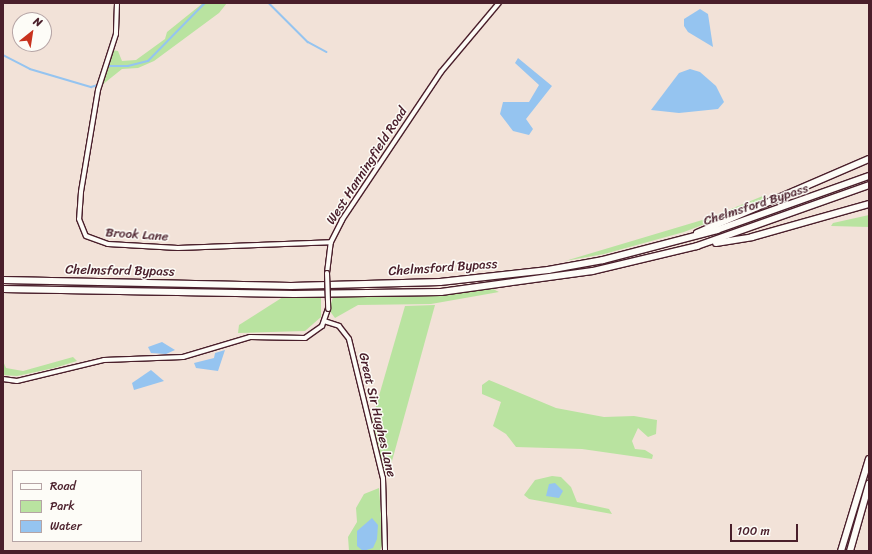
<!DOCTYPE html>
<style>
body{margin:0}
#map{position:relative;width:872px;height:554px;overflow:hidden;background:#f2e2d8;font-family:Sriracha,sans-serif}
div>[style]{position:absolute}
.green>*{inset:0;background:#b9e3a0}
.water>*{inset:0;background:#95c4f0}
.stream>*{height:1.5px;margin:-0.75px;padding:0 0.75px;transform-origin:0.75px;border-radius:0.75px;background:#95c4f0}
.roads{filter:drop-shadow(1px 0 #4a1f2b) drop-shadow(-1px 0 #4a1f2b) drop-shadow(0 1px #4a1f2b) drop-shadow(0 -1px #4a1f2b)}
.minor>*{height:4px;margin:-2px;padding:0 2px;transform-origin:2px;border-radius:2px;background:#fdfcf7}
.trunk>*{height:6px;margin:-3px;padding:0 3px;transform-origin:3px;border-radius:3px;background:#fdfcf7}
.bridges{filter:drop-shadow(1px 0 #4a1f2b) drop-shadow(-1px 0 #4a1f2b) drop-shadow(0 1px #4a1f2b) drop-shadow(0 -1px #4a1f2b)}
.minor-bridge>*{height:4px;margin:-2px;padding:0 2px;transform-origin:2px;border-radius:2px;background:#fdfcf7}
span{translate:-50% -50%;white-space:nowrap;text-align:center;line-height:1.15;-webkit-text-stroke:3px #fdfcf7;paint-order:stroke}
.street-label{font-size:13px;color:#4a1f2b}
.frame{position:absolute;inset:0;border:4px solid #4a1f2b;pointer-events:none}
.legend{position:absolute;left:12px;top:470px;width:130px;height:72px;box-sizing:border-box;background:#fdfcf7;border:1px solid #b5a4a5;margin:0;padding:5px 7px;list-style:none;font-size:12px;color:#4a1f2b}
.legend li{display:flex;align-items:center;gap:8px;height:20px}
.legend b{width:20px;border:1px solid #b5a4a5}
.north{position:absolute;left:12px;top:12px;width:40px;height:40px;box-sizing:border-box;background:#fdfcf7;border:1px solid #b5a4a5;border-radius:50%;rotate:30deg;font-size:11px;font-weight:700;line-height:16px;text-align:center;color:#4a1f2b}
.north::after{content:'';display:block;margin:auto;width:14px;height:18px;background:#c8321e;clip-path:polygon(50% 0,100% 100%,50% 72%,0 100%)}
.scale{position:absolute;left:730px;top:524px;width:68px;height:18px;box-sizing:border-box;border:2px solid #4a1f2b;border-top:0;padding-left:5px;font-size:12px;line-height:14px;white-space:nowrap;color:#4a1f2b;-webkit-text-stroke:3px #fdfcf7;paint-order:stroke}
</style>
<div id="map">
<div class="green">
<div style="clip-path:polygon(203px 3px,227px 3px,219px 13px,154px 61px,138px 68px,122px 69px,102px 85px,112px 50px,118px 51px,122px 61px,136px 60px,165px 39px,167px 32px)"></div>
<div style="clip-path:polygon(765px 195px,767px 200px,684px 232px,604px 254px,565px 261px,709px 218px)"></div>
<div style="clip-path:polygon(869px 215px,869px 227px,831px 226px,833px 223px)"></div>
<div style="clip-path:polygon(493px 289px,499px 292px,431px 304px,358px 305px,335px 318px,329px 310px,333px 297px,436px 295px)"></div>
<div style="clip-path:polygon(283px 297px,321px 297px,321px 317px,305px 331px,238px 333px,239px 325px)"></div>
<div style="clip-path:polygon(435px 305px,392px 461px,385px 474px,372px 420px,405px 306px)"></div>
<div style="clip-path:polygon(73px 357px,77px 361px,54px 368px,17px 376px,3px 375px,3px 361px,6px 368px,23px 371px)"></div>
<div style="clip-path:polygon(489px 380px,556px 408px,604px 417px,634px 416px,657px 420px,656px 434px,648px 437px,638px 428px,632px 441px,635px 449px,645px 450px,653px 455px,652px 459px,582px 449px,516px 447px,506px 434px,493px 426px,501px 402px,482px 394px,482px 385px)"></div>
<div style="clip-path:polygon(552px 476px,561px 477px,571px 487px,577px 502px,609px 509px,612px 514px,529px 499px,524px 495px,535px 480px)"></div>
<div style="clip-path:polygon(379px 488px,383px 542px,380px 551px,349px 551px,348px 537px,357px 522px,356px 508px,364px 494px)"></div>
</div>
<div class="water">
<div style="clip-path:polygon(700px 9px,708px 14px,713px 47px,688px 32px,684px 26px,684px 19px)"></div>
<div style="clip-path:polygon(518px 58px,552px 86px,526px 119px,533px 129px,529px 135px,513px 131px,500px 114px,503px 102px,529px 102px,539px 85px,515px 63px)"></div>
<div style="clip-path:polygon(690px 69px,700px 72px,716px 86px,724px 102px,718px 109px,679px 113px,651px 110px,679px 73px)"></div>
<div style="clip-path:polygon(162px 342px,175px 350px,166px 354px,151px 353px,148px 347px)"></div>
<div style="clip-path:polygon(225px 350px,218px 371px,196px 368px,194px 363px,214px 358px,215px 353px)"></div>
<div style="clip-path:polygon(151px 370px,164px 381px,134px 390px,132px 383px)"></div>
<div style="clip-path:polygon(555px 483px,563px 491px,559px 498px,546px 496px,549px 484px)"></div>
<div style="clip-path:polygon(372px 518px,378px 525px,377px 539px,373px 548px,363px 551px,357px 546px,357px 531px)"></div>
</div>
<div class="stream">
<div style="left:269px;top:3px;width:55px;rotate:45deg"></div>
<div style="left:308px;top:42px;width:21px;rotate:28deg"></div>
<div style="left:3px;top:55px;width:30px;rotate:27deg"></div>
<div style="left:30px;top:69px;width:64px;rotate:16.4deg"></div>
<div style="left:91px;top:87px;width:7px;rotate:-16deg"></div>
<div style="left:107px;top:66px;width:21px"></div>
<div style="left:128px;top:66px;width:21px;rotate:-14deg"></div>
<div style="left:148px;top:61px;width:81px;rotate:-45.5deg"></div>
</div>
<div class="roads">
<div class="minor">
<div style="left:117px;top:3px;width:31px;rotate:92deg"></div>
<div style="left:116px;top:34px;width:59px;rotate:107.8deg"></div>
<div style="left:98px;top:90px;width:103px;rotate:99.5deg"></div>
<div style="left:81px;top:192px;width:27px;rotate:94deg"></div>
<div style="left:79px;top:219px;width:18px;rotate:68deg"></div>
<div style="left:86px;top:236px;width:23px;rotate:20deg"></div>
<div style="left:108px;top:244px;width:70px;rotate:3.3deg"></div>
<div style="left:178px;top:248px;width:153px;rotate:-2.2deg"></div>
<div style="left:327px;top:273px;width:31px;rotate:-83deg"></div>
<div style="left:331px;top:242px;width:25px;rotate:-63deg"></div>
<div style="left:342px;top:220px;width:178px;rotate:-56.2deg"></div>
<div style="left:441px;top:72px;width:90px;rotate:-50deg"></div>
<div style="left:324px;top:321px;width:16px;rotate:18deg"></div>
<div style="left:339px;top:326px;width:16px;rotate:52deg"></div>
<div style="left:349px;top:339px;width:143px;rotate:76.3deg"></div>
<div style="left:383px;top:478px;width:73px;rotate:88.4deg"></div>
<div style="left:3px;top:379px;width:14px;rotate:8deg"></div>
<div style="left:17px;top:381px;width:89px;rotate:-13.6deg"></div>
<div style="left:104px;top:360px;width:79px;rotate:-2.2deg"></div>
<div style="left:183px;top:357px;width:70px;rotate:-16.6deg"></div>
<div style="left:250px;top:337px;width:55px;rotate:1deg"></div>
<div style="left:305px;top:338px;width:21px;rotate:-35deg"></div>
<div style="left:322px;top:326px;width:18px;rotate:-71deg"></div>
</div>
<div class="trunk">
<div style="left:697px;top:233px;width:187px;rotate:-23.3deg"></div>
<div style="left:716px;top:243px;width:36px;rotate:-9deg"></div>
<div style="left:752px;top:237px;width:122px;rotate:-15.8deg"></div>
<div style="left:3px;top:280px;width:288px;rotate:1.2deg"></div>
<div style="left:291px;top:286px;width:149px;rotate:-1.5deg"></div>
<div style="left:440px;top:282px;width:109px;rotate:-6.3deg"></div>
<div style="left:548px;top:270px;width:56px;rotate:-10.3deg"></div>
<div style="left:603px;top:260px;width:118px;rotate:-14.7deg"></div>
<div style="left:717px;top:230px;width:161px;rotate:-19.6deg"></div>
<div style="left:3px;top:289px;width:291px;rotate:1deg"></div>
<div style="left:294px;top:294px;width:147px;rotate:-0.8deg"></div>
<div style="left:441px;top:292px;width:153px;rotate:-7.9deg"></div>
<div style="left:593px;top:271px;width:107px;rotate:-13.5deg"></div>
<div style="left:697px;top:246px;width:182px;rotate:-19.5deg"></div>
<div style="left:841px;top:551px;width:96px;rotate:-73.1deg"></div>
<div style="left:850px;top:551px;width:70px;rotate:-74.2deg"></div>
</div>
</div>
<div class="bridges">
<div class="minor-bridge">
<div style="left:327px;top:273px;width:36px;rotate:88deg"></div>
</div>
</div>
<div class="street-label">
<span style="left:367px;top:166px;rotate:-57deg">West Hanningfield Road</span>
<span style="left:756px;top:205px;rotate:-18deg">Chelmsford Bypass</span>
<span style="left:137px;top:235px;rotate:4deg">Brook Lane</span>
<span style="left:443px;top:268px;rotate:-4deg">Chelmsford Bypass</span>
<span style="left:120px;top:271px;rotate:1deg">Chelmsford Bypass</span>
<span style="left:377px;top:415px;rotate:77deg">Great Sir Hughes Lane</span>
</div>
<div class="frame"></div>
<ul class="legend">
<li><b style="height:5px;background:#fdfcf7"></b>Road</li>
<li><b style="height:11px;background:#b9e3a0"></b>Park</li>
<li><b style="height:11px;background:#95c4f0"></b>Water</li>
</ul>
<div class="north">N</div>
<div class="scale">100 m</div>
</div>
